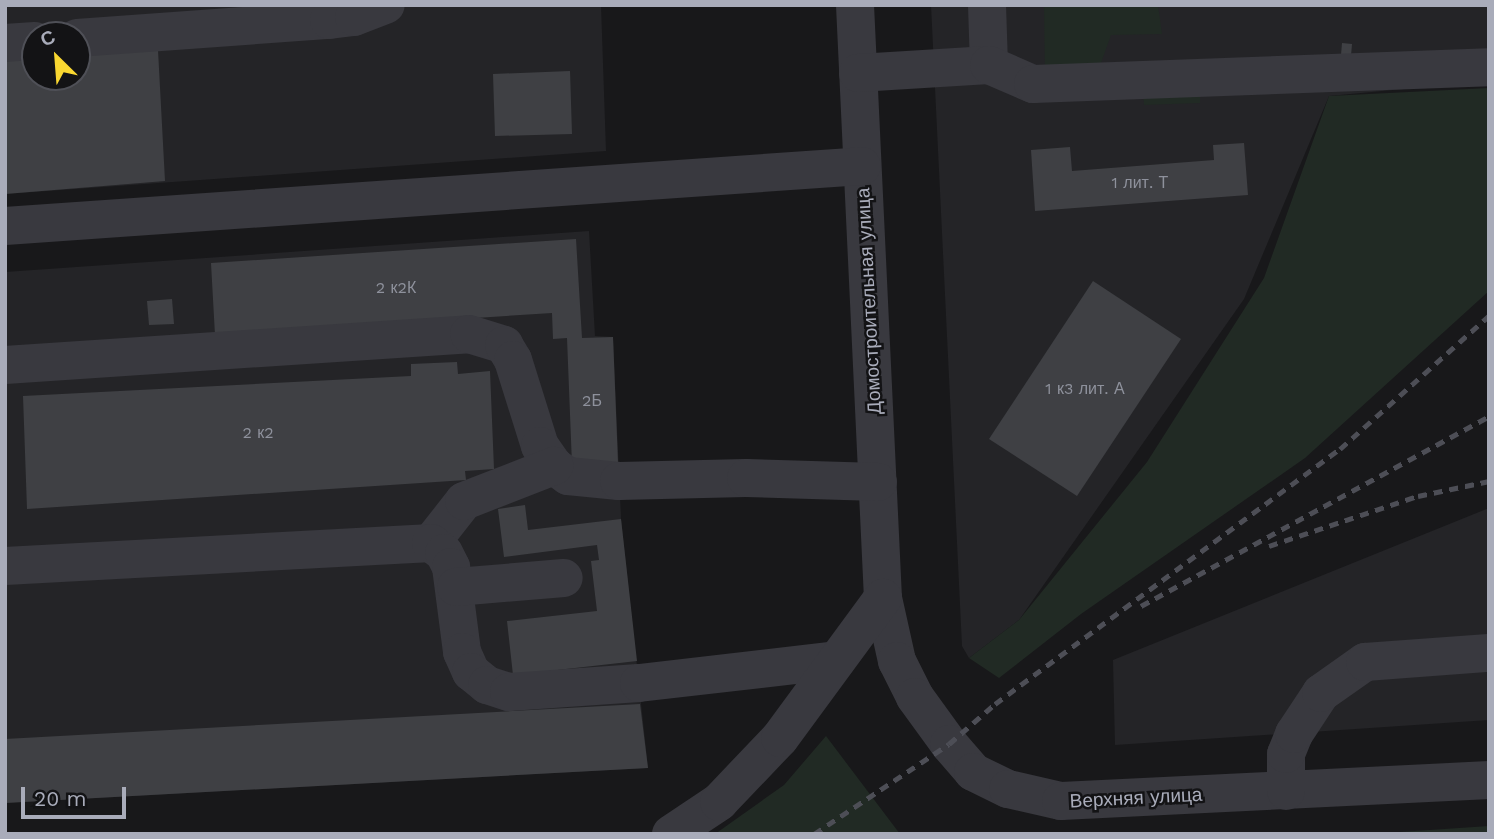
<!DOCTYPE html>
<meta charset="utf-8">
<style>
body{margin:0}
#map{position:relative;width:1494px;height:839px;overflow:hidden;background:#18181a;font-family:"Work Sans",sans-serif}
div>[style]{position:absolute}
.built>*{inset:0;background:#242427}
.green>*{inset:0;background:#212a24}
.building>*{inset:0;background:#3f4044}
.minor>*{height:38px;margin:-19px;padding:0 19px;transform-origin:19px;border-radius:19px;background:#39393f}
.rail>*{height:5px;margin-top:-2.5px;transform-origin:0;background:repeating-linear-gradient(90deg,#4d4e56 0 9px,transparent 0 16px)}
span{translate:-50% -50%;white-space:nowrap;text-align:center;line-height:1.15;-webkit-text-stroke:5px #131315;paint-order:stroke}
.number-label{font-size:16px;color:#8e919c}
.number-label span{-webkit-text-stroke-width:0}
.street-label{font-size:19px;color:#a9acba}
.frame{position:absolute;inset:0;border:7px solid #a9acba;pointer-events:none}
.north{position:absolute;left:21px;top:21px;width:70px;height:70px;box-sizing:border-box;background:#131315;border:2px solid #4f5057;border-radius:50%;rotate:335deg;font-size:19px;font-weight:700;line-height:28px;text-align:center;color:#a9acba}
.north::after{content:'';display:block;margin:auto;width:24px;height:32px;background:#f9d731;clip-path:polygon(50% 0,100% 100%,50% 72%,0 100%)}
.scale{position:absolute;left:21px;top:787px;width:105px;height:32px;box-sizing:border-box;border:4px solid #a9acba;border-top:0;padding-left:9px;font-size:21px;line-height:24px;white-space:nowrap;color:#a9acba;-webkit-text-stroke:5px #131315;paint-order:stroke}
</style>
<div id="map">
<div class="built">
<div style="clip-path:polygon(evenodd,5px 5px,601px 5px,606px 151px,5px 194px,5px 5px,35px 35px,77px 35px,77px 77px,35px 77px,35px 35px)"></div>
<div style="clip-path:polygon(931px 5px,1489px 5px,1489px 81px,1329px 96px,1244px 299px,1019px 620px,969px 658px,962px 646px)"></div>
<div style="clip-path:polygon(589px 231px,595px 336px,613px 337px,621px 518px,648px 768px,5px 803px,5px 272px)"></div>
<div style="clip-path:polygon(1489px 508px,1489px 720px,1115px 745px,1113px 660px)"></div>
</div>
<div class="green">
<div style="clip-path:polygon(1044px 5px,1158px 5px,1162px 34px,1111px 35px,1096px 77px,1045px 79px)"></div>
<div style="clip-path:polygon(1489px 88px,1489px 291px,1305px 458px,1081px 614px,999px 678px,969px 658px,1019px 620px,1147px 462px,1264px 278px,1329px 96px)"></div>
<div style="clip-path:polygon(1200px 91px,1200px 103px,1144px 105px,1143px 93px)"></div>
<div style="clip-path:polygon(826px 736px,900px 834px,715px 834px,784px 785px)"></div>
<div style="clip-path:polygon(1489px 826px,1489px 834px,1370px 834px)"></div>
</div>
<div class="building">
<div style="clip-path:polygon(1342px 43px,1352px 44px,1351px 56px,1341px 55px)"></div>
<div style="clip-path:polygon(158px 50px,165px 181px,5px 194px,5px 61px,35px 59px,35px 77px,77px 77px,77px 56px)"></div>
<div style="clip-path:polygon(570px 71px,572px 134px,495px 136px,493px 74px)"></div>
<div style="clip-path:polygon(1244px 143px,1248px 195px,1035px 211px,1031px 150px,1070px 147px,1072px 171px,1214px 160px,1213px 145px)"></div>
<div style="clip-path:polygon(576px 239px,582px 338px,613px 337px,618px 463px,572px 465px,567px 338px,553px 339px,552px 313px,215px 335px,211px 263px)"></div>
<div style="clip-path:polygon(1093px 281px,1181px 339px,1077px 496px,989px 439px)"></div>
<div style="clip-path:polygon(172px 299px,174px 324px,149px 325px,147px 301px)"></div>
<div style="clip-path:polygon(457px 362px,458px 374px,490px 371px,494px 469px,465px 471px,466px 480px,27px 509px,23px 396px,411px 376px,411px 364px)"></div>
<div style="clip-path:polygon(525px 505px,528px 530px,621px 519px,637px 661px,513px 675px,507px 621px,597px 611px,591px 561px,599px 560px,597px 545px,504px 557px,498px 509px)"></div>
<div style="clip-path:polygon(640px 704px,648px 768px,5px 803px,5px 739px)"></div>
</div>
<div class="minor">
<div style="left:855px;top:5px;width:594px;rotate:87.3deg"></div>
<div style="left:883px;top:598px;width:65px;rotate:77.5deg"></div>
<div style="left:897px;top:661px;width:40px;rotate:63.4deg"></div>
<div style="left:915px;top:697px;width:58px;rotate:54.1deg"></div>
<div style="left:949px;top:744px;width:37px;rotate:49deg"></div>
<div style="left:973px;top:772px;width:39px;rotate:26deg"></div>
<div style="left:1008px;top:789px;width:54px;rotate:12.8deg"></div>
<div style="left:1061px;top:801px;width:429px;rotate:-2.8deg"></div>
<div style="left:987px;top:5px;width:60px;rotate:88.1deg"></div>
<div style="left:77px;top:38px;width:253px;rotate:-4.1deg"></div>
<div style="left:329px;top:20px;width:25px;rotate:-7deg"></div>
<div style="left:354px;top:17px;width:34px;rotate:-21deg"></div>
<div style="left:5px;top:43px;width:30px;rotate:-4deg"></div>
<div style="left:858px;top:73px;width:131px;rotate:-3.5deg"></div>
<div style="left:989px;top:65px;width:48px;rotate:23.4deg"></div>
<div style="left:1033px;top:84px;width:456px;rotate:-2.1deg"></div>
<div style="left:5px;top:226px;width:859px;rotate:-4deg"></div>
<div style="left:5px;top:365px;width:465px;rotate:-3.8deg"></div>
<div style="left:469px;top:334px;width:37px;rotate:17deg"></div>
<div style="left:504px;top:345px;width:17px;rotate:59deg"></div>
<div style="left:513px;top:360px;width:90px;rotate:72.6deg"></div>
<div style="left:540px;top:446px;width:24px;rotate:55deg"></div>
<div style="left:554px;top:466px;width:17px;rotate:36deg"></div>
<div style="left:568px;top:476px;width:51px;rotate:5.6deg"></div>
<div style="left:619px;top:481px;width:127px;rotate:-1.4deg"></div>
<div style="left:746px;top:478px;width:132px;rotate:1.7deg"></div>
<div style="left:431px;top:543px;width:53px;rotate:-51.8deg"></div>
<div style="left:464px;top:501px;width:97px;rotate:-21.3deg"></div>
<div style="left:5px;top:566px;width:427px;rotate:-3.1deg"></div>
<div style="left:431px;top:543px;width:16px;rotate:38deg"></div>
<div style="left:444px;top:553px;width:16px;rotate:63deg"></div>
<div style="left:451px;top:567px;width:86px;rotate:82.6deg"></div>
<div style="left:462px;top:652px;width:22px;rotate:66deg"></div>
<div style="left:471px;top:672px;width:21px;rotate:39deg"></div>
<div style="left:487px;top:685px;width:23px;rotate:18deg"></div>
<div style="left:509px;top:692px;width:130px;rotate:-4deg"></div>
<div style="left:639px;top:683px;width:199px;rotate:-6.6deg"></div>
<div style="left:456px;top:587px;width:108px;rotate:-4.8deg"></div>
<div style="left:1286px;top:791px;width:37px;rotate:-90deg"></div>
<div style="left:1286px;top:754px;width:22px;rotate:-68deg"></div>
<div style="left:1294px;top:734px;width:49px;rotate:-56.6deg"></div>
<div style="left:1321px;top:693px;width:54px;rotate:-35.2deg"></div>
<div style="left:1365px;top:662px;width:124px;rotate:-4.2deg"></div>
<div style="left:671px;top:834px;width:58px;rotate:-33.7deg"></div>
<div style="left:719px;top:802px;width:88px;rotate:-46.4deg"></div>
<div style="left:780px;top:738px;width:174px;rotate:-53.7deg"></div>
</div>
<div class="rail">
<div style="left:1269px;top:546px;width:157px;rotate:-18.6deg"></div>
<div style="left:1418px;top:496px;width:73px;rotate:-11.9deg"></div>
<div style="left:1141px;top:606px;width:396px;rotate:-28.6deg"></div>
<div style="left:814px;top:834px;width:162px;rotate:-33.7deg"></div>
<div style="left:949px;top:744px;width:61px;rotate:-41deg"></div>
<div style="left:995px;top:704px;width:429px;rotate:-36.5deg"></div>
<div style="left:1340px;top:449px;width:200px;rotate:-41.8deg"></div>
</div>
<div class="number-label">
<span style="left:1140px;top:183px">1 лит. Т</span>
<span style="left:396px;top:288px">2 к2К</span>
<span style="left:1085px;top:389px">1 к3 лит. А</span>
<span style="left:592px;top:401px">2Б</span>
<span style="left:258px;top:433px">2 к2</span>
</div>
<div class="street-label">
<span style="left:869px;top:301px;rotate:-93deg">Домостроительная улица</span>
<span style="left:1136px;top:798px;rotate:-3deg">Верхняя улица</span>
</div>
<div class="frame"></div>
<div class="north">С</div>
<div class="scale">20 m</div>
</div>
